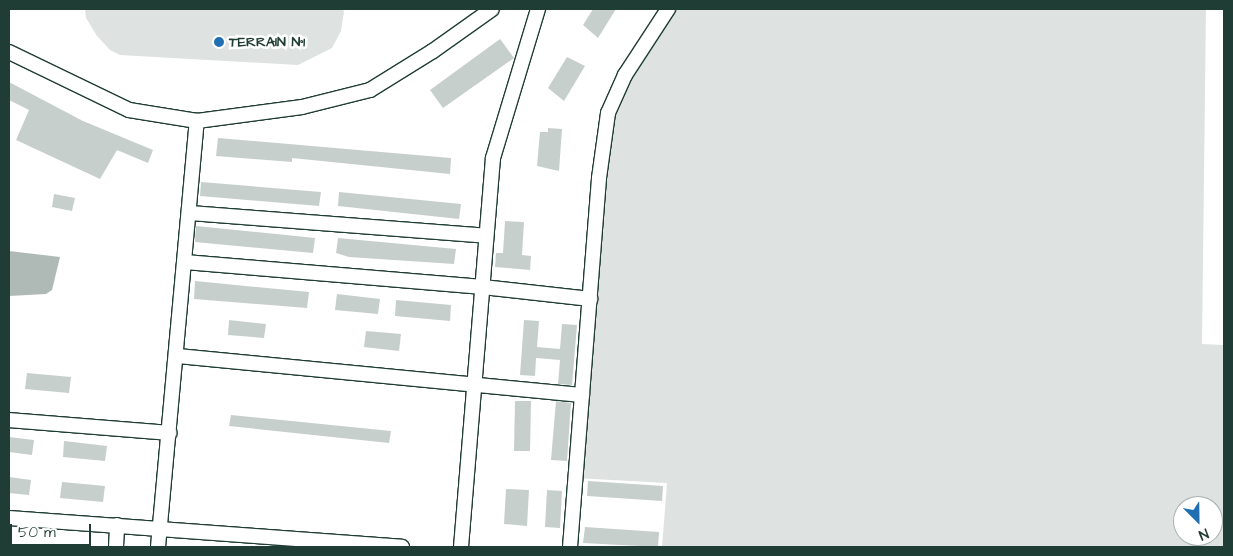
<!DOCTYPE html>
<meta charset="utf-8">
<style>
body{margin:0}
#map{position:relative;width:1233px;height:556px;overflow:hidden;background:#fff;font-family:"Architects Daughter",sans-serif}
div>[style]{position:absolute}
.green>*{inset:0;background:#dee3e2}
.water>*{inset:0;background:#afbab7}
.building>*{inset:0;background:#c7cfcc}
.roads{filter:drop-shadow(1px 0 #1f3d34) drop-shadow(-1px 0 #1f3d34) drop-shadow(0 1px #1f3d34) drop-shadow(0 -1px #1f3d34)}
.minor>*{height:14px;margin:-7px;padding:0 7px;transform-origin:7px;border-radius:7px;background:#fff}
.dots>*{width:14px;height:14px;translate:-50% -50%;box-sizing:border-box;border:2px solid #fff;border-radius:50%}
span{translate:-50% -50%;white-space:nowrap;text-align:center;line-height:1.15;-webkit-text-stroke:5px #fff;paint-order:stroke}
.poi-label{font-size:14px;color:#1f3d34;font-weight:700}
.left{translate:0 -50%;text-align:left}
.frame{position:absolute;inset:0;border:10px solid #1f3d34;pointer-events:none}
.north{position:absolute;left:1173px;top:496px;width:50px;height:50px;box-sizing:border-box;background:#fff;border:1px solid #a5b1ae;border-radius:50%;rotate:157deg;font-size:14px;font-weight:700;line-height:20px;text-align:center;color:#1f3d34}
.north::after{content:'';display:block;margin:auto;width:18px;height:22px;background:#1f6fb2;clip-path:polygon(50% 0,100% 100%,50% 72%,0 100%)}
.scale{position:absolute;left:10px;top:524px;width:81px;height:22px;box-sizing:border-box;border:2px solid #1f3d34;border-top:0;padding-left:6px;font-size:15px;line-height:18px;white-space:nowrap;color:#1f3d34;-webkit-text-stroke:4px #fff;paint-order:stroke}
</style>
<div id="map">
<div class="green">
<div style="clip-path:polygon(85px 9px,343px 9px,344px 12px,341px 31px,332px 48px,298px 65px,120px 55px,110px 50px,97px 36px,86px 18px)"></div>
<div style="clip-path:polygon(evenodd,668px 9px,1206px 9px,1202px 344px,1224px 345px,1224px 547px,662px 547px,667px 483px,575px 478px,608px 113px,668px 9px,1183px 506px,1213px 506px,1213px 536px,1183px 536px,1183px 506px)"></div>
</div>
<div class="water">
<div style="clip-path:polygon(9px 251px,60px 257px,52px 290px,46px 294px,9px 296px)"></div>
</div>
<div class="building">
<div style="clip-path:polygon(593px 9px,616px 9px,598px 38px,583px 25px)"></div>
<div style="clip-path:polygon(500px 39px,514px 58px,443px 108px,430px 90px)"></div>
<div style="clip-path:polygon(567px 57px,585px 66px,564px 101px,548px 88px)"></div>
<div style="clip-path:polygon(9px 82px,83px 121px,153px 150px,148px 163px,117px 150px,100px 179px,16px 140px,29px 110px,9px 100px)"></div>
<div style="clip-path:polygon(548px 128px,562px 129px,559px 171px,537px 166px,540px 132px,548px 132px)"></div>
<div style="clip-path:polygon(218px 138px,451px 158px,450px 174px,292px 158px,292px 162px,216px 156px)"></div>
<div style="clip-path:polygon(201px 182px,321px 192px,319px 206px,200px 196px)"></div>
<div style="clip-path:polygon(339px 192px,461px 204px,459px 219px,338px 206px)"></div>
<div style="clip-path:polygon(54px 194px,75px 198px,72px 211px,52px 207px)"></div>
<div style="clip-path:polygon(505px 221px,524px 222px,522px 255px,531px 256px,530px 270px,495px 267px,496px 253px,503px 253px)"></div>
<div style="clip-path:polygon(196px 226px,315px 238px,313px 253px,195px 242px)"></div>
<div style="clip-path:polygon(338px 238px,456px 249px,454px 264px,349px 257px,336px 253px)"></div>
<div style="clip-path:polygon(195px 281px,309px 292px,307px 308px,194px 299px)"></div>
<div style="clip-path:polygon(337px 294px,380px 299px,378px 314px,335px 310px)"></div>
<div style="clip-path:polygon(396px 300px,451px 305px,450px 321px,395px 316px)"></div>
<div style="clip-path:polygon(229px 320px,266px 324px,264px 338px,228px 335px)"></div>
<div style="clip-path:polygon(524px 320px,539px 321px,537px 347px,560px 349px,562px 324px,577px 325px,572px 385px,558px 384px,560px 360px,536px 358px,535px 376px,520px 375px)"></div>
<div style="clip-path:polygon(366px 331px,401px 334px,399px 351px,364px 347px)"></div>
<div style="clip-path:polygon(27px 373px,71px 377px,69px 393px,25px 389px)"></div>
<div style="clip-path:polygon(515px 401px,531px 401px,530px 451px,514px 451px)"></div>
<div style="clip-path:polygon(556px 401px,571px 403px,567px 461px,551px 460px)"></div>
<div style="clip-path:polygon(231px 415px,391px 431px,389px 443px,229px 426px)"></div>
<div style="clip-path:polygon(9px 437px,34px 440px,32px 455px,9px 452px)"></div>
<div style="clip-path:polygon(64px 441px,107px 446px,105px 461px,63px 457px)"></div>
<div style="clip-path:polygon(9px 477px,31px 480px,29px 495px,9px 493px)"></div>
<div style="clip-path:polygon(588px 481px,663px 486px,662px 501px,587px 496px)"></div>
<div style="clip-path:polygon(62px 482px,105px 486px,103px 502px,60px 498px)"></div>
<div style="clip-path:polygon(506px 489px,529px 490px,527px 526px,504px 524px)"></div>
<div style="clip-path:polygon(547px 490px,562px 491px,560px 528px,545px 527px)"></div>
<div style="clip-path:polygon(585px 527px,659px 532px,658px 547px,583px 543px)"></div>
</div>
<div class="roads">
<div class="minor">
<div style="left:9px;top:52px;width:133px;rotate:25.8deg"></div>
<div style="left:129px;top:110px;width:69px;rotate:9.2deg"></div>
<div style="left:197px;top:121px;width:106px;rotate:-7.6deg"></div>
<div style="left:302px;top:107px;width:70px;rotate:-14deg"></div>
<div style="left:370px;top:90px;width:74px;rotate:-31.8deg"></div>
<div style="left:433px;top:51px;width:72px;rotate:-35.4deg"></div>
<div style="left:190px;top:213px;width:297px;rotate:4.4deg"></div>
<div style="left:185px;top:262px;width:299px;rotate:4.8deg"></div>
<div style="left:483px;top:287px;width:108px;rotate:6.4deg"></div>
<div style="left:177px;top:356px;width:407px;rotate:5.5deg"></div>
<div style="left:9px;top:420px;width:161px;rotate:4.6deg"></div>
<div style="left:9px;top:518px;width:394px;rotate:4.2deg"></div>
<div style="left:116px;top:547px;width:22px;rotate:-87deg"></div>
<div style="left:158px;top:547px;width:428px;rotate:-84.8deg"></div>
<div style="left:461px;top:547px;width:390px;rotate:-85.3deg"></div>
<div style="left:493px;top:158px;width:156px;rotate:-73.2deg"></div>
<div style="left:570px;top:547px;width:370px;rotate:-85.5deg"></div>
<div style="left:599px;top:178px;width:66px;rotate:-82.1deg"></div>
<div style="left:608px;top:113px;width:42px;rotate:-65.9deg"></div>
<div style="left:625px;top:75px;width:79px;rotate:-56.9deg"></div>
</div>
</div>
<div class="dots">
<div style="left:219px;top:42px;background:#1f6fb2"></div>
</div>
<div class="poi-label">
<span class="left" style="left:229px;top:42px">TERRAIN N°1</span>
</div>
<div class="frame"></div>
<div class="north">N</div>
<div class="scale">50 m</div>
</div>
